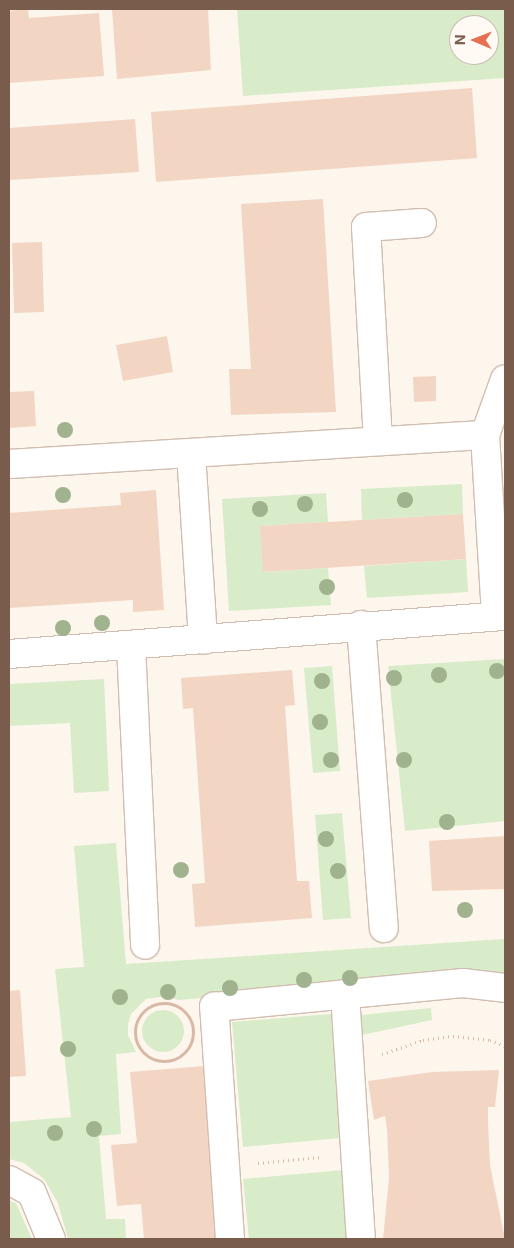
<!DOCTYPE html>
<style>
body{margin:0}
#map{position:relative;width:514px;height:1248px;overflow:hidden;background:#fdf6ec;font-family:Inter,sans-serif}
div>[style]{position:absolute}
.green>*{inset:0;background:#d8ecc9}
.round{border-radius:50%}
.building>*{inset:0;background:#f3d5c3}
.path>*{height:3px;margin-top:-1.5px;transform-origin:0;background:repeating-linear-gradient(90deg,#d9b8a5 0 1px,transparent 0 5px)}
.path>.ring{margin:-1.5px;padding:0;box-sizing:content-box;background:none;border:3px solid #d9b8a5;border-radius:50%}
.roads{filter:drop-shadow(1px 0 #d1beb0) drop-shadow(-1px 0 #d1beb0) drop-shadow(0 1px #d1beb0) drop-shadow(0 -1px #d1beb0)}
.minor>*{height:28px;margin:-14px;padding:0 14px;transform-origin:14px;border-radius:14px;background:#fff}
.trees>*{width:16px;height:16px;margin:-8px;border-radius:50%;background:#a0b28e}
span{translate:-50% -50%;white-space:nowrap;text-align:center;line-height:1.15;-webkit-text-stroke:4.5px #fffaf3;paint-order:stroke}
.frame{position:absolute;inset:0;border:10px solid #7a5c4d;pointer-events:none}
.north{position:absolute;left:449px;top:15px;width:50px;height:50px;box-sizing:border-box;background:#fffaf3;border:1px solid #cabbb1;border-radius:50%;rotate:271deg;font-size:14px;font-weight:700;line-height:20px;text-align:center;color:#7a5c4d}
.north::after{content:'';display:block;margin:auto;width:18px;height:22px;background:#e76f51;clip-path:polygon(50% 0,100% 100%,50% 72%,0 100%)}
</style>
<div id="map">
<div class="green">
<div style="clip-path:polygon(evenodd,237px 9px,505px 9px,505px 78px,243px 96px,237px 9px,459px 25px,489px 25px,489px 55px,459px 55px,459px 25px)"></div>
<div style="clip-path:polygon(462px 484px,463px 514px,362px 520px,361px 489px)"></div>
<div style="clip-path:polygon(326px 493px,328px 522px,261px 526px,264px 572px,328px 568px,331px 605px,229px 611px,222px 499px)"></div>
<div style="clip-path:polygon(466px 559px,468px 592px,367px 598px,364px 566px)"></div>
<div style="clip-path:polygon(505px 659px,505px 821px,405px 831px,388px 666px)"></div>
<div style="clip-path:polygon(332px 666px,340px 771px,313px 773px,304px 668px)"></div>
<div style="clip-path:polygon(104px 679px,109px 791px,74px 793px,70px 723px,9px 726px,9px 684px)"></div>
<div style="clip-path:polygon(342px 813px,351px 918px,323px 920px,315px 815px)"></div>
<div style="clip-path:polygon(116px 843px,126px 964px,505px 939px,505px 973px,178px 1000px,167px 996px,146px 999px,131px 1014px,128px 1024px,128px 1035px,136px 1052px,116px 1054px,121px 1134px,99px 1136px,106px 1219px,125px 1219px,126px 1239px,68px 1239px,58px 1203px,44px 1179px,24px 1163px,9px 1159px,9px 1122px,71px 1117px,55px 969px,84px 967px,74px 846px)"></div>
<div style="clip-path:polygon(431px 1008px,432px 1020px,362px 1035px,360px 1015px)"></div>
<div class="round" style="left:142px;top:1010px;width:42px;height:42px"></div>
<div style="clip-path:polygon(331px 1014px,341px 1138px,243px 1147px,232px 1022px)"></div>
<div style="clip-path:polygon(343px 1170px,349px 1239px,249px 1239px,243px 1179px)"></div>
<div style="clip-path:polygon(9px 1201px,16px 1203px,32px 1239px,9px 1239px)"></div>
</div>
<div class="building">
<div style="clip-path:polygon(28px 9px,29px 18px,99px 13px,104px 76px,9px 83px,9px 11px)"></div>
<div style="clip-path:polygon(112px 9px,208px 9px,211px 70px,117px 79px)"></div>
<div style="clip-path:polygon(472px 88px,477px 158px,156px 182px,151px 112px)"></div>
<div style="clip-path:polygon(135px 119px,139px 172px,9px 180px,9px 128px)"></div>
<div style="clip-path:polygon(323px 199px,336px 412px,231px 415px,229px 369px,251px 369px,241px 204px)"></div>
<div style="clip-path:polygon(42px 242px,44px 312px,14px 313px,12px 243px)"></div>
<div style="clip-path:polygon(167px 336px,173px 372px,123px 381px,116px 345px)"></div>
<div style="clip-path:polygon(436px 376px,436px 401px,414px 402px,413px 377px)"></div>
<div style="clip-path:polygon(34px 391px,36px 426px,9px 428px,9px 392px)"></div>
<div style="clip-path:polygon(156px 490px,164px 610px,133px 612px,133px 600px,9px 608px,9px 513px,121px 505px,120px 493px)"></div>
<div style="clip-path:polygon(463px 514px,466px 559px,263px 572px,260px 526px)"></div>
<div style="clip-path:polygon(292px 670px,295px 705px,285px 706px,297px 881px,309px 881px,312px 918px,195px 927px,192px 884px,205px 883px,193px 708px,183px 709px,181px 678px)"></div>
<div style="clip-path:polygon(505px 836px,505px 889px,432px 891px,429px 841px)"></div>
<div style="clip-path:polygon(20px 990px,26px 1076px,9px 1077px,9px 991px)"></div>
<div style="clip-path:polygon(204px 1066px,219px 1239px,144px 1239px,141px 1204px,117px 1206px,111px 1145px,137px 1143px,130px 1072px)"></div>
<div style="clip-path:polygon(499px 1070px,495px 1107px,488px 1107px,488px 1122px,490px 1165px,505px 1239px,383px 1239px,389px 1178px,387px 1129px,385px 1116px,374px 1120px,368px 1081px,432px 1072px)"></div>
</div>
<div class="path">
<div class="ring" style="left:135px;top:1003px;width:55px;height:55px"></div>
<div style="left:382px;top:1054px;width:43px;rotate:-18.9deg"></div>
<div style="left:423px;top:1040px;width:30px;rotate:-8deg"></div>
<div style="left:453px;top:1036px;width:37px;rotate:6deg"></div>
<div style="left:490px;top:1040px;width:16px;rotate:22deg"></div>
<div style="left:258px;top:1163px;width:64px;rotate:-5.4deg"></div>
</div>
<div class="roads">
<div class="minor">
<div style="left:485px;top:435px;width:181px;rotate:86.5deg"></div>
<div style="left:378px;top:441px;width:214px;rotate:-93.2deg"></div>
<div style="left:366px;top:227px;width:56px;rotate:-4.1deg"></div>
<div style="left:191px;top:453px;width:187px;rotate:86.3deg"></div>
<div style="left:9px;top:464px;width:477px;rotate:-3.5deg"></div>
<div style="left:485px;top:435px;width:59px;rotate:-70.3deg"></div>
<div style="left:361px;top:625px;width:304px;rotate:85.7deg"></div>
<div style="left:131px;top:646px;width:299px;rotate:87.3deg"></div>
<div style="left:9px;top:654px;width:497px;rotate:-4.4deg"></div>
<div style="left:345px;top:994px;width:246px;rotate:86.3deg"></div>
<div style="left:9px;top:1180px;width:26px;rotate:29deg"></div>
<div style="left:32px;top:1193px;width:50px;rotate:67.6deg"></div>
<div style="left:230px;top:1239px;width:233px;rotate:-93.9deg"></div>
<div style="left:214px;top:1007px;width:250px;rotate:-5.5deg"></div>
<div style="left:463px;top:983px;width:42px;rotate:6.8deg"></div>
</div>
</div>
<div class="trees">
<div style="left:65px;top:430px"></div>
<div style="left:63px;top:495px"></div>
<div style="left:405px;top:500px"></div>
<div style="left:305px;top:504px"></div>
<div style="left:260px;top:509px"></div>
<div style="left:327px;top:587px"></div>
<div style="left:102px;top:623px"></div>
<div style="left:63px;top:628px"></div>
<div style="left:497px;top:671px"></div>
<div style="left:439px;top:675px"></div>
<div style="left:394px;top:678px"></div>
<div style="left:322px;top:681px"></div>
<div style="left:320px;top:722px"></div>
<div style="left:331px;top:760px"></div>
<div style="left:404px;top:760px"></div>
<div style="left:447px;top:822px"></div>
<div style="left:326px;top:839px"></div>
<div style="left:181px;top:870px"></div>
<div style="left:338px;top:871px"></div>
<div style="left:465px;top:910px"></div>
<div style="left:350px;top:978px"></div>
<div style="left:304px;top:980px"></div>
<div style="left:230px;top:988px"></div>
<div style="left:168px;top:992px"></div>
<div style="left:120px;top:997px"></div>
<div style="left:68px;top:1049px"></div>
<div style="left:94px;top:1129px"></div>
<div style="left:55px;top:1133px"></div>
</div>
<div class="frame"></div>
<div class="north">N</div>
</div>
